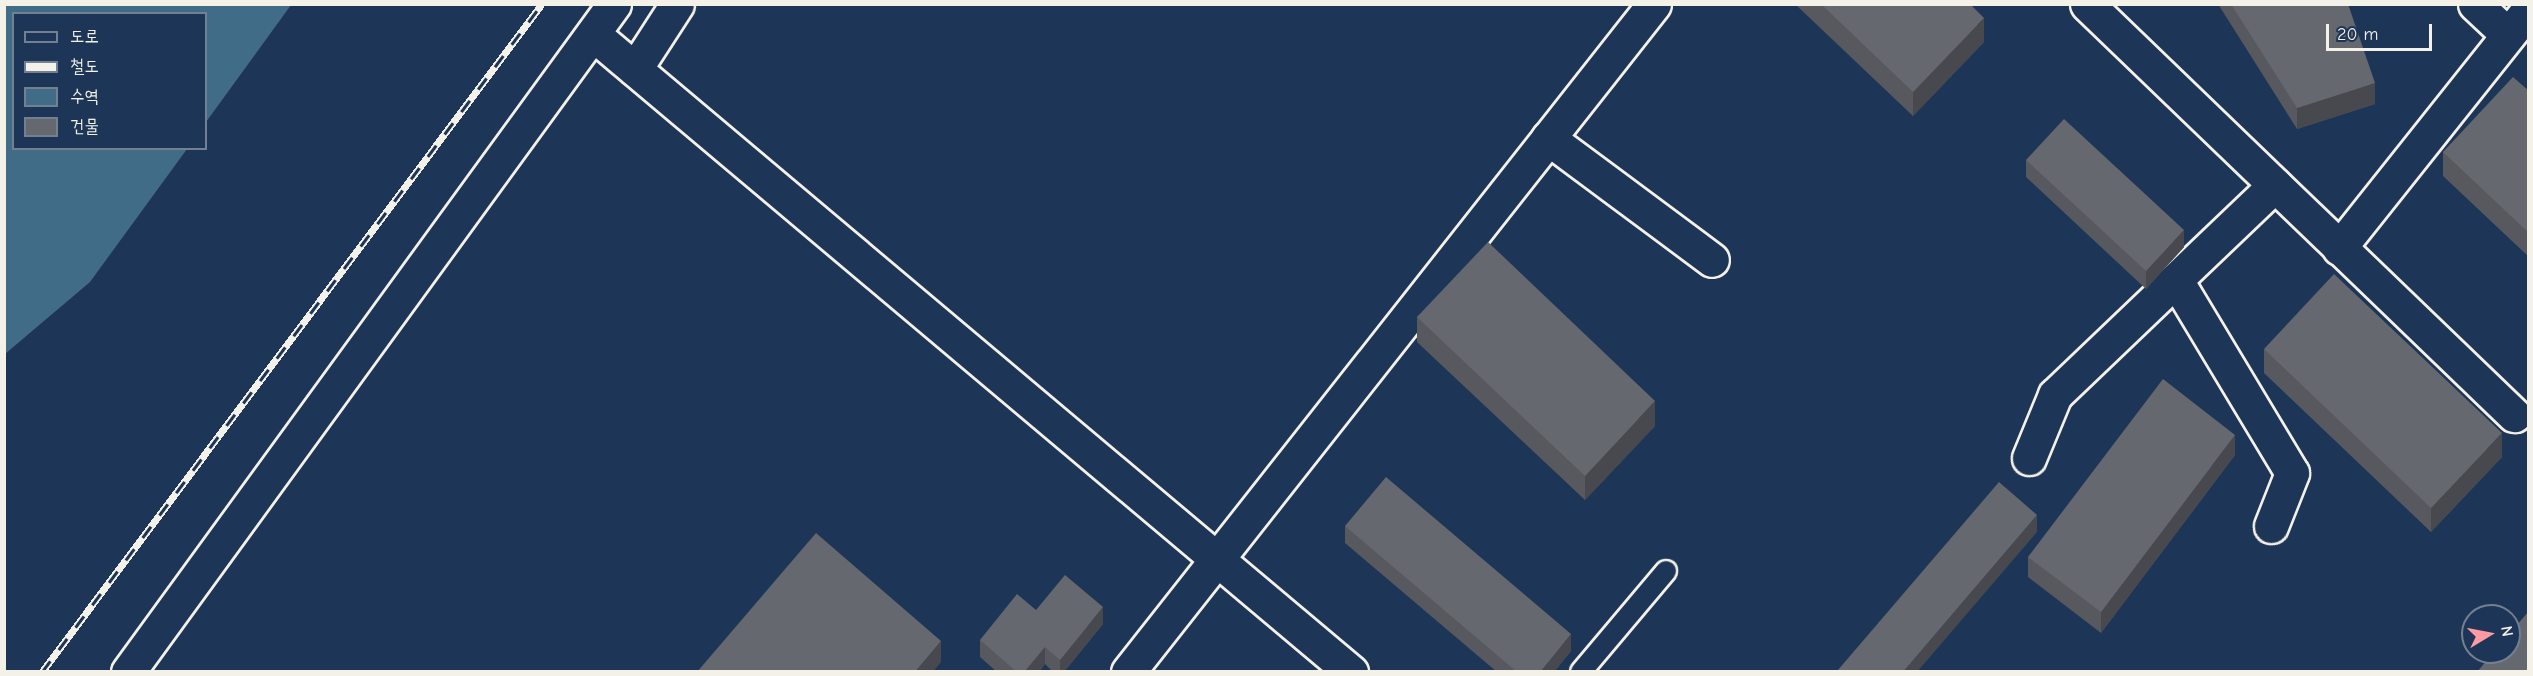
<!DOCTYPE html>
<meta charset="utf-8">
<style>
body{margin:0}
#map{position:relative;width:2533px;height:676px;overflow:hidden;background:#1d3557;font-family:"Comic Neue","Poor Story",sans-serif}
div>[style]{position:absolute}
.water>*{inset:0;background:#416c88}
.roads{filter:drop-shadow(2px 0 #f4f1e8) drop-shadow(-2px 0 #f4f1e8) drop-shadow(0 2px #f4f1e8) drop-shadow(0 -2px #f4f1e8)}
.service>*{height:20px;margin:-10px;padding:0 10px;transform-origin:10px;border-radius:10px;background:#1d3557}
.minor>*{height:33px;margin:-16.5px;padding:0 16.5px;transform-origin:16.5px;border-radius:16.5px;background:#1d3557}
.tertiary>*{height:33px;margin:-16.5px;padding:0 16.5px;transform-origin:16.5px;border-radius:16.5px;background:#1d3557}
.secondary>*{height:33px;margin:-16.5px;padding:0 16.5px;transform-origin:16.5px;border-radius:16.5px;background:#1d3557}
.rail>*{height:7px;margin-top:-3.5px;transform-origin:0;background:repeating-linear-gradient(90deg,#1d3557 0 14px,#f4f1e8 0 28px);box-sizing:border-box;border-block:2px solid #f4f1e8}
.wall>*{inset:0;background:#57595f}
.shaded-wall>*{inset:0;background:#47494e}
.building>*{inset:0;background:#65686f}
span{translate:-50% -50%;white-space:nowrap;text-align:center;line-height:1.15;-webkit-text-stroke:4.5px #1d3557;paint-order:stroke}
.frame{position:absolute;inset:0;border:6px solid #f4f1e8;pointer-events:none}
.legend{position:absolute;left:12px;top:12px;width:195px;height:138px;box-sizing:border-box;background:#1d3557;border:2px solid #738091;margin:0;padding:8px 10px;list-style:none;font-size:18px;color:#f4f1e8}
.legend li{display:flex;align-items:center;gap:12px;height:30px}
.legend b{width:30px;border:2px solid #738091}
.north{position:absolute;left:2461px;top:604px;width:60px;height:60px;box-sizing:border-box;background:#1d3557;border:2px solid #738091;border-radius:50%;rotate:80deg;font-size:16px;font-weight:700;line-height:24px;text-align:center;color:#f4f1e8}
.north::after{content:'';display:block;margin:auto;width:21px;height:27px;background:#ff9aa2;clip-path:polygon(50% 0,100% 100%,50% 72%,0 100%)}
.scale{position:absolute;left:2326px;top:24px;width:106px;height:27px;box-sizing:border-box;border:3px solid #f4f1e8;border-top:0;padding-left:8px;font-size:18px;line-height:21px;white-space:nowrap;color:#f4f1e8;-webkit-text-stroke:4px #1d3557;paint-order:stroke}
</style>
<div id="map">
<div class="water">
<div style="clip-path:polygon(5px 4px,291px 5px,206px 122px,206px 14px,14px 14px,14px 148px,187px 149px,90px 282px,5px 354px)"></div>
</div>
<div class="roads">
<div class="service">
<div style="left:1581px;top:672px;width:132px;rotate:-49.9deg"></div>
</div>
<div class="minor">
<div style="left:2087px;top:4px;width:593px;rotate:43.91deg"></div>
<div style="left:2475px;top:4px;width:45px;rotate:43.2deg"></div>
<div style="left:635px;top:69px;width:77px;rotate:-57.1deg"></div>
<div style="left:1548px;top:138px;width:204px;rotate:36.6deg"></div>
<div style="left:2339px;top:248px;width:304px;rotate:-51.5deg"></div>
<div style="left:2176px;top:280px;width:225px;rotate:59deg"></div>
<div style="left:2292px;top:473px;width:57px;rotate:111.6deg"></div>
<div style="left:2029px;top:458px;width:68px;rotate:-67.6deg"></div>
<div style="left:2055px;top:395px;width:304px;rotate:-43.7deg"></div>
</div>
<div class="tertiary">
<div style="left:128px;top:672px;width:826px;rotate:-53.96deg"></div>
<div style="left:1128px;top:672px;width:850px;rotate:-51.78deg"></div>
</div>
<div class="secondary">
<div style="left:593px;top:34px;width:991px;rotate:40.09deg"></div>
</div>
</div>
<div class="rail">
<div style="left:42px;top:672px;width:834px;rotate:-53.19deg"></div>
</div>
<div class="wall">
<div style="clip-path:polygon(1795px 4px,1970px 4px,1984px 42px,1913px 116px)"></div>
<div style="clip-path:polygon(2218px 4px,2348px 4px,2375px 104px,2297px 129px)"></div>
<div style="clip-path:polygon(2529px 91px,2529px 257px,2443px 176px,2443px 152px)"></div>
<div style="clip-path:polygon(2026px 160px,2184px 247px,2146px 289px,2026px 177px)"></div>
<div style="clip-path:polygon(1417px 317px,1655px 426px,1585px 500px,1417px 342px)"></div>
<div style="clip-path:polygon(2264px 349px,2502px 457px,2431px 532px,2264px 373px)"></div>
<div style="clip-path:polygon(2235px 455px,2101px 633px,2028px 577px,2028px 557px)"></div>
<div style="clip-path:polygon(1345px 526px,1571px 651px,1554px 672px,1497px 672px,1345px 543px)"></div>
<div style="clip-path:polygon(1103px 624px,1064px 672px,1053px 672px,1045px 664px,1039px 672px,997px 672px,980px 657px,980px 640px)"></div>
</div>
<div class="shaded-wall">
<div style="clip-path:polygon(1984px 18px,1984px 42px,1913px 116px,1913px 92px)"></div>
<div style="clip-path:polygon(2375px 83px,2375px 104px,2297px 129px,2297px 108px)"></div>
<div style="clip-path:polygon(2184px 230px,2184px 247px,2146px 289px,2146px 271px)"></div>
<div style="clip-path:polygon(1655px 401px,1655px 426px,1585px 500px,1585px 476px)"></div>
<div style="clip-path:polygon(2502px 433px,2502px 457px,2431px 532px,2431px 508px)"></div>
<div style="clip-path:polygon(2235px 435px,2235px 455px,2101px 633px,2101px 612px)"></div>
<div style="clip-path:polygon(2037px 515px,2037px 532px,1917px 672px,1903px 672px)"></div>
<div style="clip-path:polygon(1103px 607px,1103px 624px,1064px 672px,1060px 672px,1060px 660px)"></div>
<div style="clip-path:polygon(1571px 634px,1571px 651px,1554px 672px,1540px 672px)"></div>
<div style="clip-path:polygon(941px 641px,941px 662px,933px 672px,915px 672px)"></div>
<div style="clip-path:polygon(1045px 647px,1045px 664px,1039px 672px,1024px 672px)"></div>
</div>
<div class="building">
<div style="clip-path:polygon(1821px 4px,1970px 4px,1984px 18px,1913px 92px)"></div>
<div style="clip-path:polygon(2231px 4px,2348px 4px,2375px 83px,2297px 108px)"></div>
<div style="clip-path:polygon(2513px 77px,2529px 91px,2529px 233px,2443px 152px)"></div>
<div style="clip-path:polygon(2064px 119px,2184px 230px,2146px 271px,2026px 160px)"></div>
<div style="clip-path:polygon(1488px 242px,1655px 401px,1585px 476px,1417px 317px)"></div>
<div style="clip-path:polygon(2334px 274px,2502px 433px,2431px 508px,2264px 349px)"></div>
<div style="clip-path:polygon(2163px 379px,2235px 435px,2101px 612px,2028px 557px)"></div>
<div style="clip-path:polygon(1386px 477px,1571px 634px,1540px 672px,1517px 672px,1345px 526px)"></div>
<div style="clip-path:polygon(1999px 482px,2037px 515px,1903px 672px,1840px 672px,1838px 670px)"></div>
<div style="clip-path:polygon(816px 533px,941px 641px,915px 672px,697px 672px)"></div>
<div style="clip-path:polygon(1065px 575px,1103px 607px,1060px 660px,1045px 647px,1024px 672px,1017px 672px,980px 640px,1017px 594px,1036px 610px)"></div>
<div style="clip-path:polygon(2529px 611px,2529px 672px,2477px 672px,2494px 652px,2509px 652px,2509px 634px)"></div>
</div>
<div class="frame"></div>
<ul class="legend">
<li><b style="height:8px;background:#1d3557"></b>도로</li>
<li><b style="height:8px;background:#f4f1e8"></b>철도</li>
<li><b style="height:16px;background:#416c88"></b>수역</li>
<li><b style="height:16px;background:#65686f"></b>건물</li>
</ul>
<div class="north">N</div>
<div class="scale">20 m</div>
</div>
